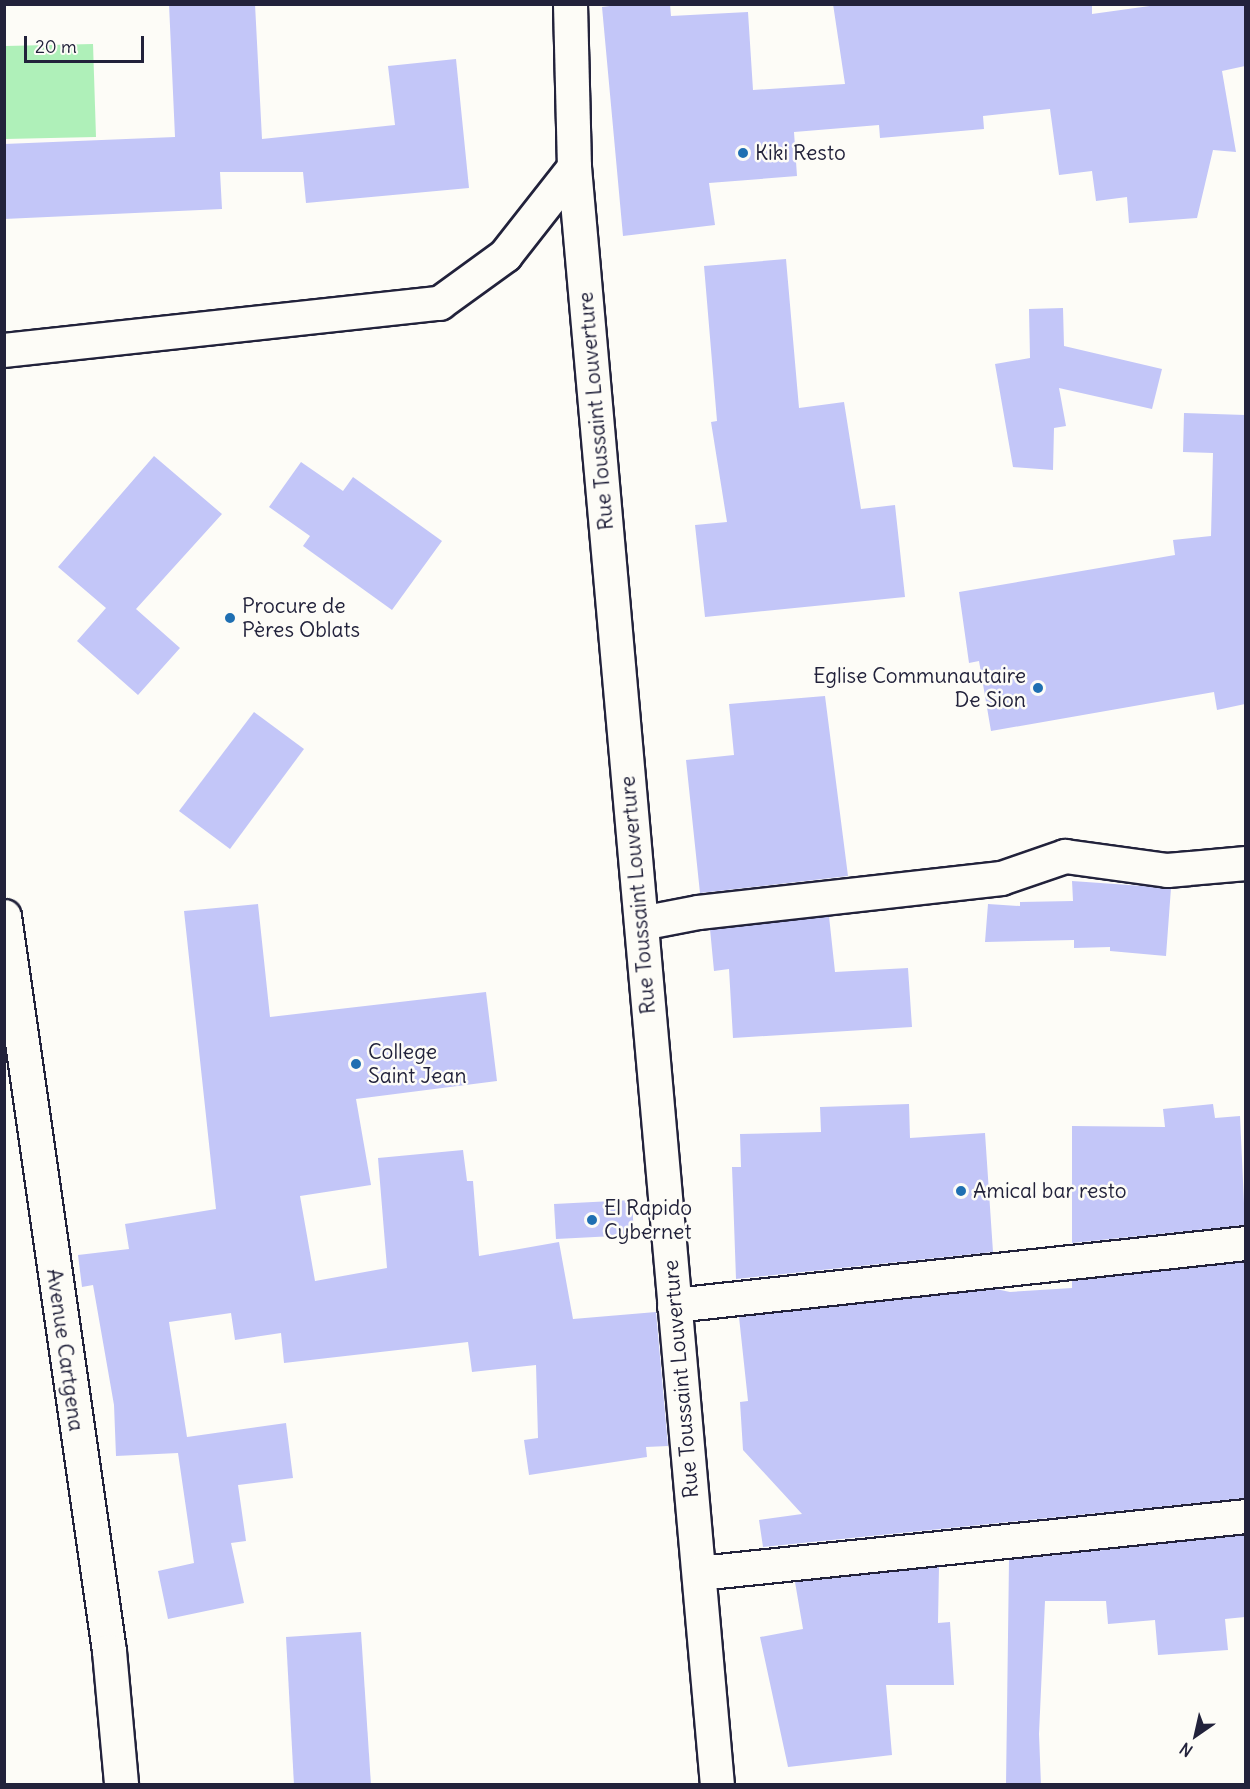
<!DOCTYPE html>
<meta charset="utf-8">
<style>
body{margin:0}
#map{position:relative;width:1250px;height:1789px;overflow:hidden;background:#fdfcf7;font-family:Delius,sans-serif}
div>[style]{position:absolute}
.green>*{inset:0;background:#aff0b9}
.building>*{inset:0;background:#c3c6f8}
.roads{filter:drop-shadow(2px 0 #22223b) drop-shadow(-2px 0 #22223b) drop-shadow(0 2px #22223b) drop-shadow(0 -2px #22223b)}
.minor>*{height:33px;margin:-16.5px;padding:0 16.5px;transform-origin:16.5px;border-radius:16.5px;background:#fdfcf7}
.dots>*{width:16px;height:16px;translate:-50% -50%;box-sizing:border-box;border:3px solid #fdfcf7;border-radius:50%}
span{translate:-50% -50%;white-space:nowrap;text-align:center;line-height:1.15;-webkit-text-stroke:5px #fdfcf7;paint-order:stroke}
.poi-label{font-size:21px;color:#22223b}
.left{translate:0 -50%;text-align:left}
.right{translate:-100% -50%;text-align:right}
.street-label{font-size:21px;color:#22223b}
.frame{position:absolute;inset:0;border:6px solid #22223b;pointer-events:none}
.north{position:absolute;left:1166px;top:1705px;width:60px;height:60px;-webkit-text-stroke:4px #fdfcf7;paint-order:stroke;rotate:214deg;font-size:16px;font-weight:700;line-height:24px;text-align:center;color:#22223b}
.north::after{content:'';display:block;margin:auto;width:21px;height:27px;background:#22223b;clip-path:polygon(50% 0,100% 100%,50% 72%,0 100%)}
.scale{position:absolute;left:24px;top:36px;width:120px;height:27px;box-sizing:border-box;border:3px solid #22223b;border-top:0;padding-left:8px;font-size:18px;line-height:21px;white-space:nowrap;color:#22223b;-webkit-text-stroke:4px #fdfcf7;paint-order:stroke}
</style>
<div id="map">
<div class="green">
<div style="clip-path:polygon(93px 44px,96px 137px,5px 139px,5px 46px)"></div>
</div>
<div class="building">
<div style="clip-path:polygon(169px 4px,255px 4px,262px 139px,395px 125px,388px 66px,456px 59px,469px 188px,306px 203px,303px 172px,220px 172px,222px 209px,4px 219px,4px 144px,175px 137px)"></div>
<div style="clip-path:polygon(625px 4px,670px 4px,671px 16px,748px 12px,753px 90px,845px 84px,833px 4px,1092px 4px,1092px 14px,1164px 4px,1245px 4px,1245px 66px,1222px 71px,1236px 152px,1213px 150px,1197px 218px,1129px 223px,1127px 197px,1096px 201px,1092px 171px,1059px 175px,1050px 109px,983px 116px,984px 129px,880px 138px,879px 125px,794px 132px,797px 176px,709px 183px,715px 225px,623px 236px,602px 7px)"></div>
<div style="clip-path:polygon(786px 259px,799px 408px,844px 402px,861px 509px,895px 505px,905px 597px,705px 617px,695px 525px,727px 522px,711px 422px,717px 421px,704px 266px)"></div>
<div style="clip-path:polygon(1063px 308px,1064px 346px,1162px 369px,1152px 409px,1059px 388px,1066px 426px,1054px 428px,1053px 470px,1013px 467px,995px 364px,1030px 358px,1029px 309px)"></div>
<div style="clip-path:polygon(1184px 413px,1245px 415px,1245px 704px,1217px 710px,1214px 692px,991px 731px,979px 661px,969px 663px,959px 592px,1175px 555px,1173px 540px,1211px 536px,1213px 453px,1183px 452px)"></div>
<div style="clip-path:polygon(154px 456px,222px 514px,136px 609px,180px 648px,138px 695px,77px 641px,106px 608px,58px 567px)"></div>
<div style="clip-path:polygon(301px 462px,343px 491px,353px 477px,442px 541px,392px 610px,303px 546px,310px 536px,269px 507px)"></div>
<div style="clip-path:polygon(825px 696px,848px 876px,700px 893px,686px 760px,734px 755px,729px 704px)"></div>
<div style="clip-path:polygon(254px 712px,304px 749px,230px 849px,179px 811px)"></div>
<div style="clip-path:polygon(1072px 881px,1171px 888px,1166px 956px,1110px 951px,1110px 947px,1074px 948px,1074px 940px,985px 942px,988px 904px,1020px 906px,1020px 902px,1073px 901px)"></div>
<div style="clip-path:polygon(258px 904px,270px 1017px,486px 992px,497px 1081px,356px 1099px,371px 1185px,300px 1196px,315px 1281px,387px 1268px,378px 1158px,463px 1150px,467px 1181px,473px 1181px,479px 1256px,559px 1242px,573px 1319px,656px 1312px,668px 1446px,646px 1447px,647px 1457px,529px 1475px,524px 1440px,538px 1438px,536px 1365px,472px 1372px,468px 1342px,284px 1363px,281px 1333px,235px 1340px,231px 1313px,169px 1322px,187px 1437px,286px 1423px,293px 1478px,238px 1485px,246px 1541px,231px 1543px,244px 1603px,168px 1619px,158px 1571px,194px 1563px,178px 1453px,116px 1456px,114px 1405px,93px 1285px,82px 1287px,78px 1255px,129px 1249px,125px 1224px,216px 1209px,184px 911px)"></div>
<div style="clip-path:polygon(829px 916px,835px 972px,908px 968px,912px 1027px,733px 1038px,729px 969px,714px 971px,710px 929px)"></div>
<div style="clip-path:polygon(909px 1104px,910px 1138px,985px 1133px,993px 1252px,736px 1279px,732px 1167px,741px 1167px,740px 1134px,821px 1132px,820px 1107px)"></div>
<div style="clip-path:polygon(1213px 1104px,1215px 1118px,1240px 1116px,1245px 1225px,1072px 1243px,1072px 1126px,1165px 1127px,1163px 1109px)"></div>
<div style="clip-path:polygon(632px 1200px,634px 1235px,556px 1239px,554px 1204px)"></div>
<div style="clip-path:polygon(1245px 1262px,1245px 1498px,763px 1547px,759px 1520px,802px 1514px,743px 1450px,740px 1402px,748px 1401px,739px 1317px,996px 1289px,1010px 1292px,1072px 1288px,1072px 1281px)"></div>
<div style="clip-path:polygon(1245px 1535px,1245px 1617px,1225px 1619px,1228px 1650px,1158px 1655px,1155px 1620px,1108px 1624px,1106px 1601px,1045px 1601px,1039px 1734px,1041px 1785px,1006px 1785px,1009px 1560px)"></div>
<div style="clip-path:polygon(939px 1567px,938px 1623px,950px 1622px,954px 1685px,886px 1685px,892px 1755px,788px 1767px,760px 1637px,803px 1629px,795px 1582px)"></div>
<div style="clip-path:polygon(361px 1632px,371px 1785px,294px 1785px,286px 1637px)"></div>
</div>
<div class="roads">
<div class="minor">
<div style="left:570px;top:4px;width:163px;rotate:88.6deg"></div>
<div style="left:574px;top:167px;width:1623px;rotate:84.95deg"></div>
<div style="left:4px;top:350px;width:438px;rotate:-6.2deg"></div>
<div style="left:439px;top:303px;width:82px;rotate:-36deg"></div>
<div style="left:505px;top:255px;width:112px;rotate:-51.9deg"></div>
<div style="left:4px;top:916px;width:742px;rotate:81.87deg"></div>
<div style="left:109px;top:1651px;width:134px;rotate:84.8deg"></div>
<div style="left:641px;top:923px;width:58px;rotate:-10.9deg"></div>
<div style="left:698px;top:912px;width:305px;rotate:-6.4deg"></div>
<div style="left:1001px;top:878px;width:68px;rotate:-19deg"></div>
<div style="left:1065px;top:856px;width:103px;rotate:7.8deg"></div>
<div style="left:1167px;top:870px;width:79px;rotate:-5.1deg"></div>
<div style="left:674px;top:1305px;width:575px;rotate:-6.19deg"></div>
<div style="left:699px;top:1573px;width:550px;rotate:-5.95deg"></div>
</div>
</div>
<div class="dots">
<div style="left:743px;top:153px;background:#1f6fb2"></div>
<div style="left:230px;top:618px;background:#1f6fb2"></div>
<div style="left:1038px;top:688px;background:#1f6fb2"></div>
<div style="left:356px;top:1064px;background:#1f6fb2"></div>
<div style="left:961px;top:1191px;background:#1f6fb2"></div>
<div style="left:592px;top:1220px;background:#1f6fb2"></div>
</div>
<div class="poi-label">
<span class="left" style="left:755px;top:153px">Kiki Resto</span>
<span class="left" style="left:242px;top:618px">Procure de<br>Pères Oblats</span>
<span class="right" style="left:1026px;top:688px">Eglise Communautaire<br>De Sion</span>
<span class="left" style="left:368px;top:1064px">College<br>Saint Jean</span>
<span class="left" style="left:973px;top:1191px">Amical bar resto</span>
<span class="left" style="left:604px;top:1220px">El Rapido<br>Cybernet</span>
</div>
<div class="street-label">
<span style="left:596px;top:411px;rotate:-95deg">Rue Toussaint Louverture</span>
<span style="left:638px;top:895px;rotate:-95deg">Rue Toussaint Louverture</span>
<span style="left:65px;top:1350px;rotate:82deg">Avenue Cartgena</span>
<span style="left:681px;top:1379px;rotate:-95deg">Rue Toussaint Louverture</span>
</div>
<div class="frame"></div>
<div class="north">N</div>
<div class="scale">20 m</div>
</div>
